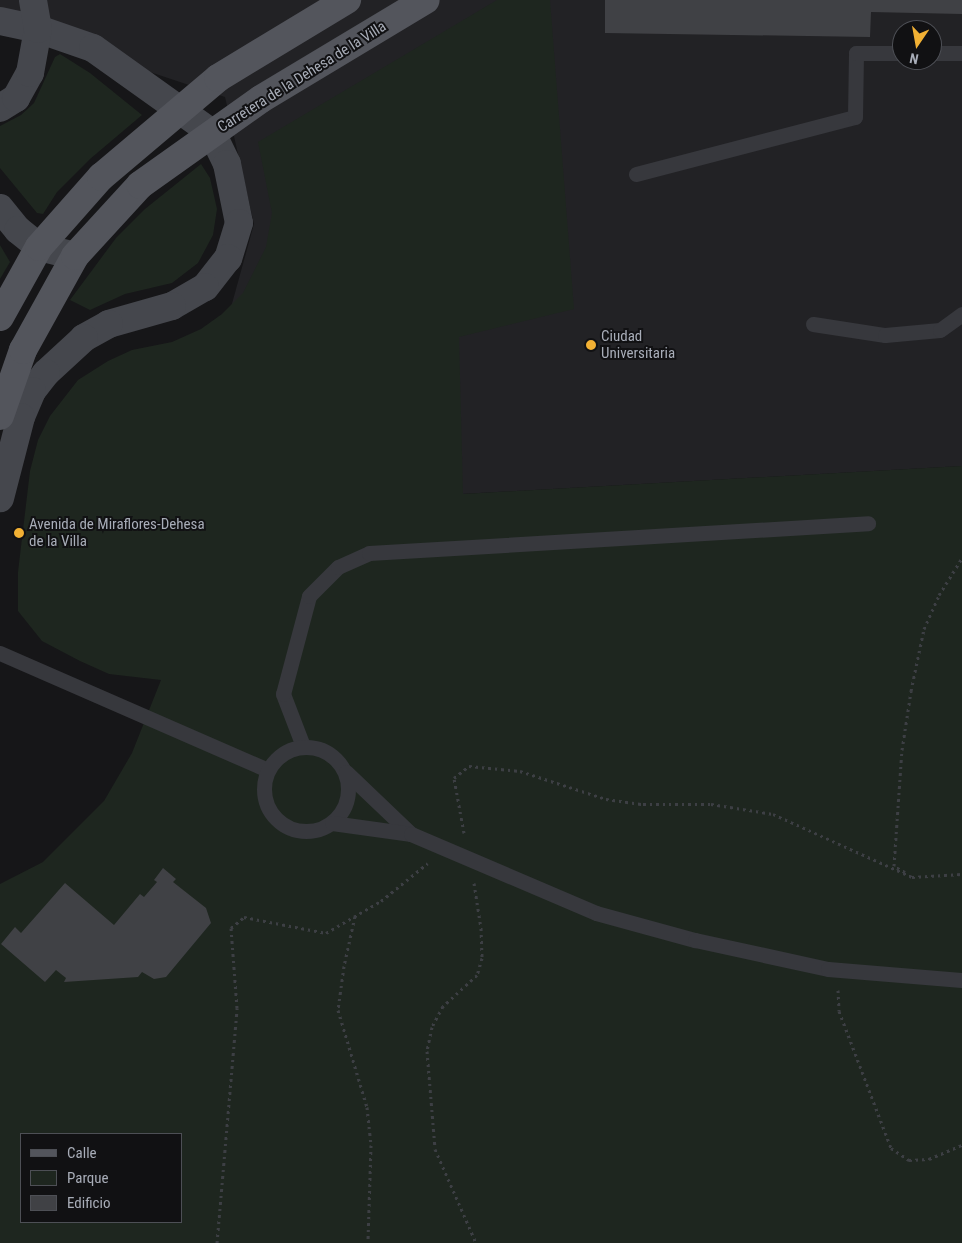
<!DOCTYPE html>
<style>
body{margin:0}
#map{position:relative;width:962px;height:1243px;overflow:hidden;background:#161618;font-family:"Roboto Condensed",sans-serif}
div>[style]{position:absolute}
.built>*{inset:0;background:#222225}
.green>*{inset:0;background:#1e261f}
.building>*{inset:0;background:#404145}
.path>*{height:3px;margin-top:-1.5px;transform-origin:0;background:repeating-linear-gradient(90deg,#3d3f44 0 2.5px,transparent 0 6.5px)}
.lane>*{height:15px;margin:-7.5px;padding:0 7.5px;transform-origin:7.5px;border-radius:7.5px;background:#37383d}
.lane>.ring{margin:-7.5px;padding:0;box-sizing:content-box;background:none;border:15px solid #37383d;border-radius:50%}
.secondary>*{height:28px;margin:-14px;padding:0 14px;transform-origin:14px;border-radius:14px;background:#45474d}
.primary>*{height:28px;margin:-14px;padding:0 14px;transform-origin:14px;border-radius:14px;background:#53555c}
.dots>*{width:14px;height:14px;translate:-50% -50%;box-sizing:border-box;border:2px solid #111113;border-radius:50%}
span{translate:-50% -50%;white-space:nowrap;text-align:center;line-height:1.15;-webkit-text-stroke:4px #111113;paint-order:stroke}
.street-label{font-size:15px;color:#a8adb8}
.poi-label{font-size:15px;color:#a8adb8}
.left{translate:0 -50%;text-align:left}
.legend{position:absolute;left:20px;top:1133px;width:162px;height:90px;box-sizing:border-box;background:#111113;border:1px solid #4d4f55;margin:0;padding:6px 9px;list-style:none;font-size:15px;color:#a8adb8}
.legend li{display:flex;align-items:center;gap:10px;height:25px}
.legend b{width:25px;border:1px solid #4d4f55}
.north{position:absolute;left:892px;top:20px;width:50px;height:50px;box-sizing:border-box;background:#111113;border:1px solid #4d4f55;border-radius:50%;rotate:192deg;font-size:14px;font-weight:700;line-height:20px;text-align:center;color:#a8adb8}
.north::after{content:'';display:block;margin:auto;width:18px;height:22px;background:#f2b134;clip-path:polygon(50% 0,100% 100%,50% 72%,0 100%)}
</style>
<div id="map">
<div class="built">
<div style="clip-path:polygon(evenodd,0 0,962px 0,962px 466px,175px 510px,254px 224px,225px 97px,0 22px,0 0,902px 30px,932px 30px,932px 60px,902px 60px,902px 30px)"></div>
</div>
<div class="green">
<div style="clip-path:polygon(evenodd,497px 0,550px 0,574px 309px,459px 337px,463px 494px,962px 466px,962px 1243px,0 1243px,0 884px,43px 862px,104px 801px,132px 753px,161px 680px,109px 674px,80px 661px,42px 641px,18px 611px,18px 572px,30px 471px,38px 440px,50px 416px,78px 380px,108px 361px,132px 350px,172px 342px,201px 329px,222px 314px,243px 293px,266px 247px,272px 213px,258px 142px,497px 0,21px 1134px,181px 1134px,181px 1222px,21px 1222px,21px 1134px)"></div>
<div style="clip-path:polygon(60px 54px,90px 73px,142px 115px,90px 159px,57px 192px,43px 214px,37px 213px,0 168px,0 126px,21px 115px,34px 103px,55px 57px)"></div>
<div style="clip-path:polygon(201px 164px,210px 178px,217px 209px,213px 235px,198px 263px,172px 283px,125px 294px,90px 310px,70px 300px,116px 238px,145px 209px)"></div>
<div style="clip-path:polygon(0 245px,10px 262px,0 279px)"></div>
</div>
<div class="building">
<div style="clip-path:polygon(605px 0,962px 0,962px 14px,871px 12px,870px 37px,605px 33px)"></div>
<div style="clip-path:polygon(163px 868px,176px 879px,173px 882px,206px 908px,211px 923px,166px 977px,154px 979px,142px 972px,138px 977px,64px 982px,66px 978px,56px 970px,45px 982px,1px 944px,15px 927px,21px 933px,65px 883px,114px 925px,140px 894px,144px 897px,157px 882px,154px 880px)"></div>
</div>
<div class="path">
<div style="left:464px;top:833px;width:56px;rotate:-100.3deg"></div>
<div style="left:454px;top:778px;width:19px;rotate:-39deg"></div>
<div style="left:469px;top:766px;width:51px;rotate:5.6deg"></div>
<div style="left:520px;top:771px;width:90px;rotate:18deg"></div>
<div style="left:606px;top:799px;width:37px;rotate:8deg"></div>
<div style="left:643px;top:804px;width:68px"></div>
<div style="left:711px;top:804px;width:63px;rotate:9.2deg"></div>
<div style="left:773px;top:814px;width:153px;rotate:24.4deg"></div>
<div style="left:905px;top:872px;width:13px;rotate:-151deg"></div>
<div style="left:894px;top:866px;width:116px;rotate:-86.1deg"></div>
<div style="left:902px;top:750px;width:60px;rotate:-81.3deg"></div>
<div style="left:911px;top:691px;width:63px;rotate:-78.2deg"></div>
<div style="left:924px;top:629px;width:37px;rotate:-66deg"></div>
<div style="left:939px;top:595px;width:44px;rotate:-58.1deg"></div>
<div style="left:912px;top:877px;width:50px;rotate:-3.4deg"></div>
<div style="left:474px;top:883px;width:46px;rotate:81.2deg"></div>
<div style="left:481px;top:928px;width:30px;rotate:88deg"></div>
<div style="left:482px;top:958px;width:18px;rotate:106deg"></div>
<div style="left:477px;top:975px;width:46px;rotate:137.6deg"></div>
<div style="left:443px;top:1006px;width:24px;rotate:118deg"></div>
<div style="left:432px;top:1027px;width:25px;rotate:102deg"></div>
<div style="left:427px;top:1051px;width:98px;rotate:85.3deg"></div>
<div style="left:435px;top:1149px;width:103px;rotate:66.4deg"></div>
<div style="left:355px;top:916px;width:51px;rotate:102.4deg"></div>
<div style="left:344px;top:966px;width:44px;rotate:97.8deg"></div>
<div style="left:338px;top:1010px;width:101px;rotate:73.4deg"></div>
<div style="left:367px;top:1107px;width:38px;rotate:84deg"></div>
<div style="left:371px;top:1145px;width:98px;rotate:91.8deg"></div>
<div style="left:838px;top:990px;width:21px;rotate:87deg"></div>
<div style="left:839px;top:1011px;width:147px;rotate:69.2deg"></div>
<div style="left:891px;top:1148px;width:22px;rotate:34deg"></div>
<div style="left:909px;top:1160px;width:20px;rotate:-3deg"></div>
<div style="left:929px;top:1159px;width:36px;rotate:-23deg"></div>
<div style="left:217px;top:1243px;width:236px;rotate:-85.1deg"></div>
<div style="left:237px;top:1008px;width:80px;rotate:-94.3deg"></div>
<div style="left:231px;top:928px;width:17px;rotate:-40deg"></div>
<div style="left:244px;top:917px;width:84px;rotate:11deg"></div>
<div style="left:326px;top:933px;width:64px;rotate:-30.2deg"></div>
<div style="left:381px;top:901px;width:60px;rotate:-39deg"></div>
</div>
<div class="lane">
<div style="left:932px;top:53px;width:30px"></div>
<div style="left:636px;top:174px;width:226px;rotate:-14.6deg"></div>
<div style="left:855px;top:117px;width:64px;rotate:-89.1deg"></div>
<div style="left:856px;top:53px;width:46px"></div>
<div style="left:813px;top:324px;width:73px;rotate:8.7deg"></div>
<div style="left:885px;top:335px;width:55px;rotate:-5.2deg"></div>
<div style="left:940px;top:330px;width:27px;rotate:-36deg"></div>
<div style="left:0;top:653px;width:292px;rotate:23.6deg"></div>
<div style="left:303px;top:746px;width:56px;rotate:-111deg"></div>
<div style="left:283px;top:694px;width:101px;rotate:-75.1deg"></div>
<div style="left:309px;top:596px;width:41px;rotate:-45deg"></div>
<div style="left:338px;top:567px;width:34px;rotate:-24deg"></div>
<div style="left:369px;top:553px;width:500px;rotate:-3.4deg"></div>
<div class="ring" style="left:264px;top:747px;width:69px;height:69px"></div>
<div style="left:346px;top:772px;width:90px;rotate:43.6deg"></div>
<div style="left:332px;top:823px;width:80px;rotate:7.9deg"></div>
<div style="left:411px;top:834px;width:201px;rotate:23.1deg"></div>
<div style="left:596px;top:913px;width:103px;rotate:15.3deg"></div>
<div style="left:695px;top:940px;width:136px;rotate:12.3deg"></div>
<div style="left:828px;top:969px;width:134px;rotate:4.7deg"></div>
</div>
<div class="secondary">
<div style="left:0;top:21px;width:39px;rotate:12deg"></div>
<div style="left:38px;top:29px;width:58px;rotate:19.1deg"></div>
<div style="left:93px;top:48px;width:146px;rotate:35.5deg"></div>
<div style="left:212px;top:133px;width:34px;rotate:64deg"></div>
<div style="left:227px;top:164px;width:60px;rotate:78.5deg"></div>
<div style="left:239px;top:223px;width:37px;rotate:107deg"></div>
<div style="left:228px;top:258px;width:37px;rotate:128deg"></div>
<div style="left:205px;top:287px;width:38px;rotate:150deg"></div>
<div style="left:172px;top:306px;width:66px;rotate:164.1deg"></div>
<div style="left:109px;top:324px;width:29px;rotate:151deg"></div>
<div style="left:84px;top:338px;width:52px;rotate:137.4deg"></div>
<div style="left:46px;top:373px;width:23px;rotate:128deg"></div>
<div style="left:32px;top:391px;width:28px;rotate:113deg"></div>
<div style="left:21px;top:417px;width:84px;rotate:104.5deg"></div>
<div style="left:0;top:108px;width:19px;rotate:-32deg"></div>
<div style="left:16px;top:98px;width:29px;rotate:-61deg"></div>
<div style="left:30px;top:73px;width:45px;rotate:-79.7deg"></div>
<div style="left:38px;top:29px;width:29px;rotate:-100deg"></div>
<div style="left:0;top:208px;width:28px;rotate:51deg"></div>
<div style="left:18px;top:230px;width:27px;rotate:39deg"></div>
<div style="left:39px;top:247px;width:37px;rotate:14deg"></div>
</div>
<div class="primary">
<div style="left:0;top:317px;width:80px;rotate:-60.9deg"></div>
<div style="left:39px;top:247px;width:94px;rotate:-48.5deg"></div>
<div style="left:101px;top:177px;width:153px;rotate:-40.2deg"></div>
<div style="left:218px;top:78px;width:151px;rotate:-31.2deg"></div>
<div style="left:0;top:416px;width:70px;rotate:-70.8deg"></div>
<div style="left:23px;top:350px;width:107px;rotate:-61deg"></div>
<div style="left:75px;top:256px;width:96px;rotate:-47.5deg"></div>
<div style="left:140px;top:185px;width:148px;rotate:-35.4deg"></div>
<div style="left:261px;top:99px;width:192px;rotate:-31deg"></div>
</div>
<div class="dots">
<div style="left:591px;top:345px;background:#f2b134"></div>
<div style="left:19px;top:533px;background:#f2b134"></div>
</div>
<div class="street-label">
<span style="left:302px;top:77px;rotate:-32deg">Carretera de la Dehesa de la Villa</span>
</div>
<div class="poi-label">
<span class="left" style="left:601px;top:345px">Ciudad<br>Universitaria</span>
<span class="left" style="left:29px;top:533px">Avenida de Miraflores-Dehesa<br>de la Villa</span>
</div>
<ul class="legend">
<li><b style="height:6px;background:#53555c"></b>Calle</li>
<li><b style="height:14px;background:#1e261f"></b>Parque</li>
<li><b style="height:14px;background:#404145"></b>Edificio</li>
</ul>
<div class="north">N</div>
</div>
